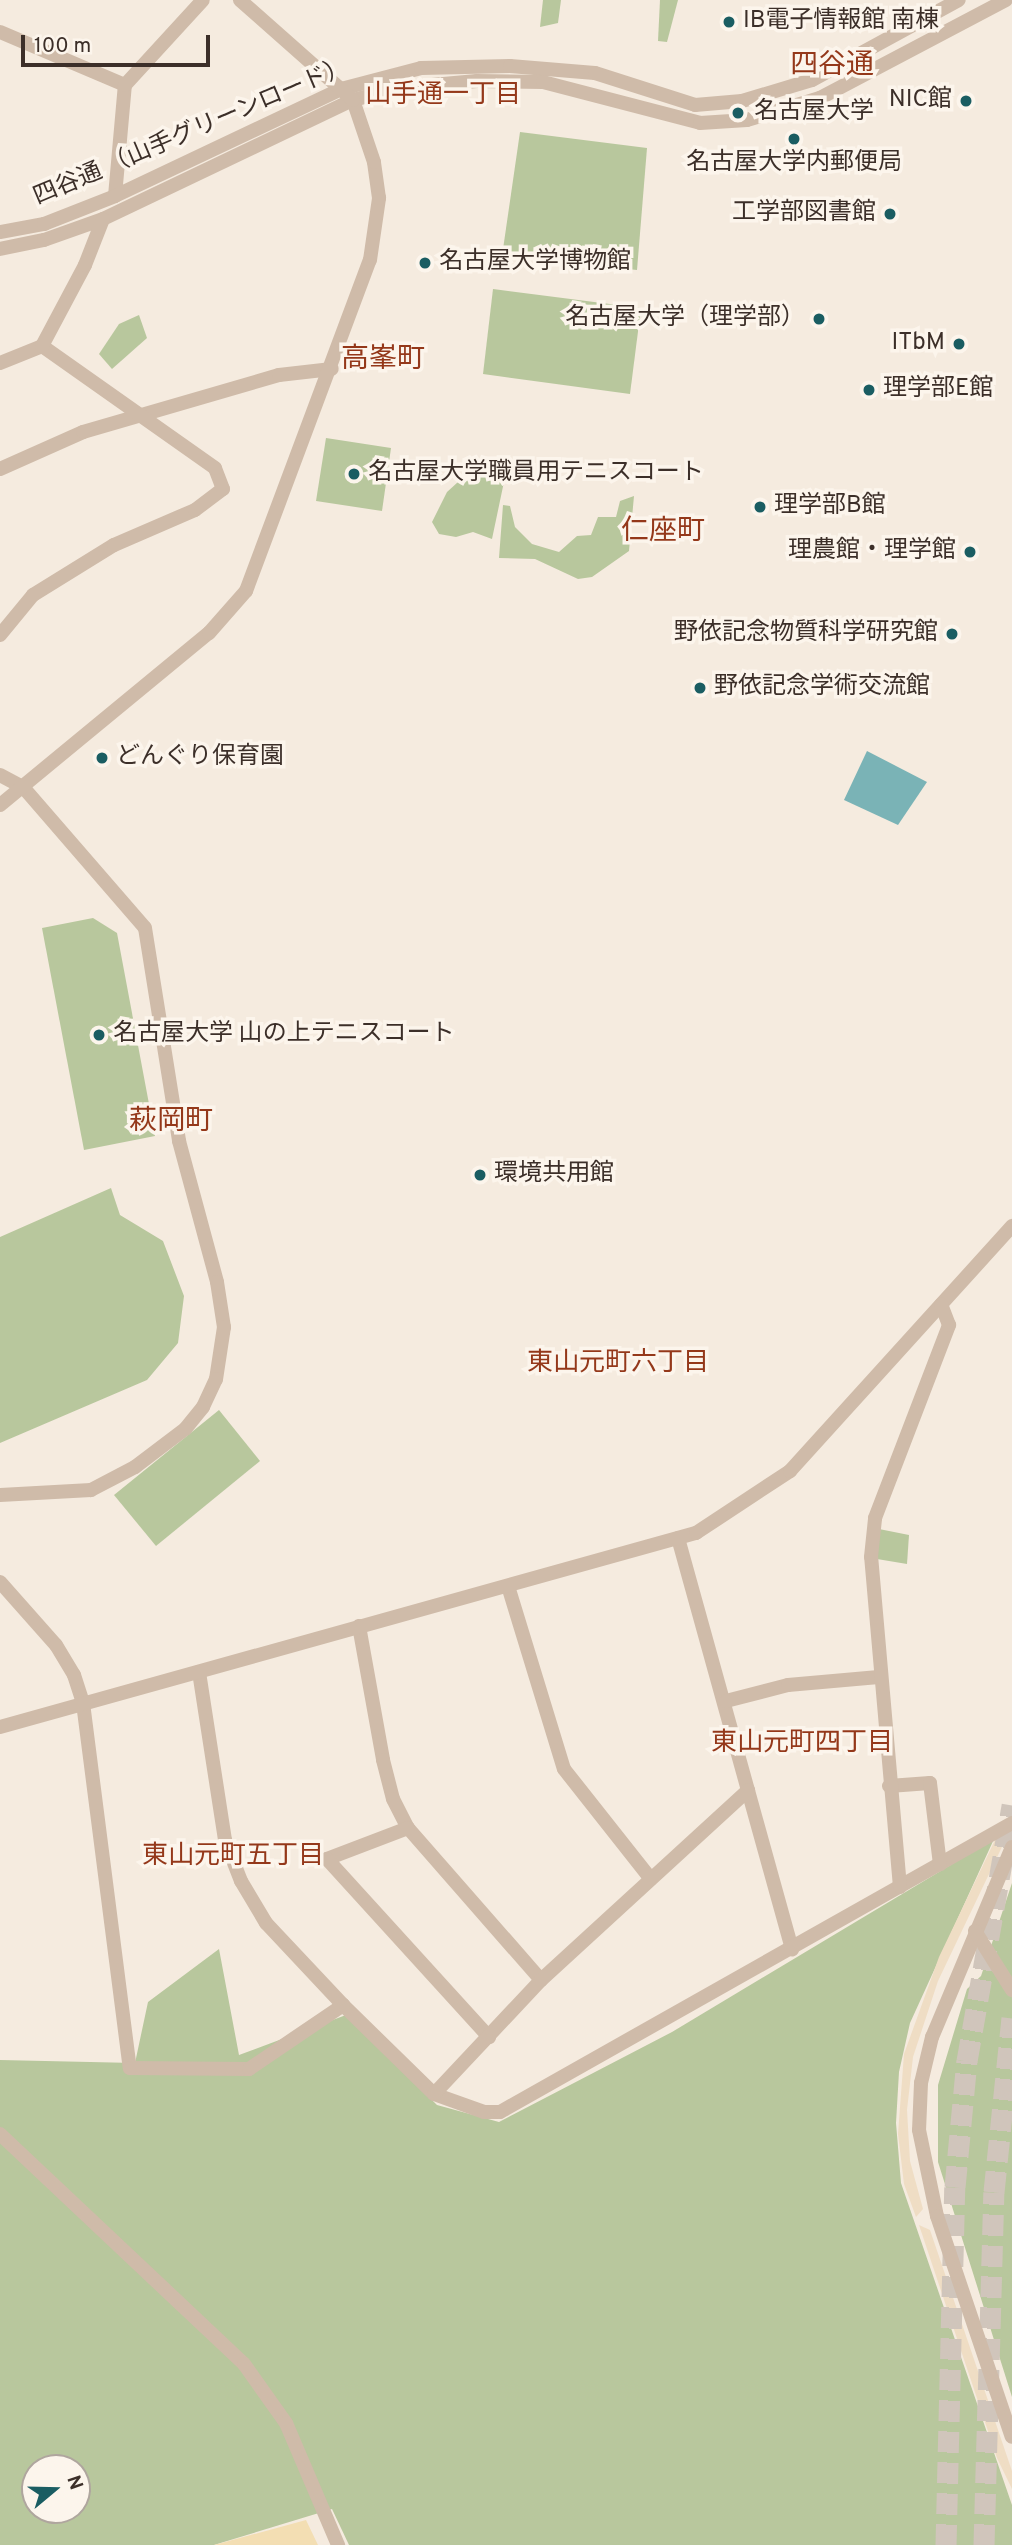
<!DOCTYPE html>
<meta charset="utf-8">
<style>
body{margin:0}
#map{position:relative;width:1012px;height:2545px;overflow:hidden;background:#f5ebdf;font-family:Overpass,"Noto Sans JP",sans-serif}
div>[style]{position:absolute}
.green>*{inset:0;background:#b8c79d}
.sand>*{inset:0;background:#f3deb3}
.plaza>*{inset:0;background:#efddc4}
.water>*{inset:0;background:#7ab3b6}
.highway-tunnel>*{height:21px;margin-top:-10.5px;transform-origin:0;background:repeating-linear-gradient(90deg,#d0c5bb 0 21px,transparent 0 31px)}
.minor>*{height:14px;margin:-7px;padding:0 7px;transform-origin:7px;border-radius:7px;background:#cfbba9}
.dots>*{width:19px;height:19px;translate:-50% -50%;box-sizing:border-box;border:4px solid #fcf5ec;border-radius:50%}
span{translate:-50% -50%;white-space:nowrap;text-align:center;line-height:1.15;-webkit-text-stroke:7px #fcf5ec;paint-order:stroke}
.poi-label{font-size:24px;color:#3c2f29}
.left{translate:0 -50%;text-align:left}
.right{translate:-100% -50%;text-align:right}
.street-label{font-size:24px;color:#3c2f29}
.neighbourhood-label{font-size:26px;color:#94381a}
.quarter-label{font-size:28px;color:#94381a}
.north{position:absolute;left:21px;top:2454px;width:70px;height:70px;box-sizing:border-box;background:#fcf5ec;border:2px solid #afa69e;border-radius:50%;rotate:71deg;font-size:19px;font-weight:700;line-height:28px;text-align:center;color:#3c2f29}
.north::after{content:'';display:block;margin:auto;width:24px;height:32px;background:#1a5d62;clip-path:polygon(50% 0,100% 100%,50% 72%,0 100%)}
.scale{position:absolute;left:21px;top:35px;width:189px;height:32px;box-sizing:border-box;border:4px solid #3c2f29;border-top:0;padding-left:9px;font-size:21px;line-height:24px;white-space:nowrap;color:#3c2f29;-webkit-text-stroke:5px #fcf5ec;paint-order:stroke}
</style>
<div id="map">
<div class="green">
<div style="clip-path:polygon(543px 0,561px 0,558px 23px,540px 27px)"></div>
<div style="clip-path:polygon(660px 0,678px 0,667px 42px,658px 41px)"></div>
<div style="clip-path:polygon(520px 132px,647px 148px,637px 270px,502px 256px)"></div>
<div style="clip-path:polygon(493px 289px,641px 308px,630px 394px,483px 374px)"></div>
<div style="clip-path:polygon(139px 315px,147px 338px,112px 369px,99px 354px,119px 324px)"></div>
<div style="clip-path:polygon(326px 438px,391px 448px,382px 511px,316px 501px)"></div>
<div style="clip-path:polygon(469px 472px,505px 477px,492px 539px,473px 532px,456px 537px,439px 534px,432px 522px,447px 492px)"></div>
<div style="clip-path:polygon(634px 496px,629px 551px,592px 577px,578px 579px,535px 559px,499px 558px,503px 505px,510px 506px,515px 527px,532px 544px,559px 552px,577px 536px,591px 535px,598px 517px,616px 517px,620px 501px)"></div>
<div style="clip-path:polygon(93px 918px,117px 933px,155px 1136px,84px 1150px,42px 928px)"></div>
<div style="clip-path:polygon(111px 1188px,120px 1215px,163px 1241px,184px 1296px,178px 1343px,147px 1380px,0 1443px,0 1237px)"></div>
<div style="clip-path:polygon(219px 1410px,260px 1461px,156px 1546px,114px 1495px)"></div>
<div style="clip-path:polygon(879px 1529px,909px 1535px,907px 1564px,877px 1559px)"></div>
<div style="clip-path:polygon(evenodd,994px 1839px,910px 2023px,899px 2072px,896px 2123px,901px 2183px,1012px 2505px,1012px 2545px,349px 2545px,332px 2509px,214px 2545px,0 2545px,0 2060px,135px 2063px,148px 2002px,219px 1949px,239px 2055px,346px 2015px,437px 2105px,499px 2122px,672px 2032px,994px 1839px,35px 2468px,77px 2468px,77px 2510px,35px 2510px,35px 2468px)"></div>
<div style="clip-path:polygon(1012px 1883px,1012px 2397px,938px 2162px,938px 2085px,967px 1989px,981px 1976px)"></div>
</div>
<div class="sand">
<div style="clip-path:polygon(306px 2520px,318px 2545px,214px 2545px)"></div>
</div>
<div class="plaza">
<div style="clip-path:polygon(1010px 1830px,938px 1981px,913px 2057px,907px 2110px,910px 2161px,923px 2209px,916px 2217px,904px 2184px,898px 2134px,904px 2054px,939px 1957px,995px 1840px)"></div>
<div style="clip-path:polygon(919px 2225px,930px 2230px,1012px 2471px,1012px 2489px,997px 2458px)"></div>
</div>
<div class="water">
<div style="clip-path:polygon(867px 751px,927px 782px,898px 825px,844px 800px)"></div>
</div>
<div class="highway-tunnel">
<div style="left:946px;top:2545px;width:358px;rotate:-88.6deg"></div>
<div style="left:955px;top:2187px;width:127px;rotate:-84.6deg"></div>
<div style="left:967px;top:2061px;width:260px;rotate:-80deg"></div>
<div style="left:984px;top:2545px;width:353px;rotate:-88.4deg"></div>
<div style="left:994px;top:2192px;width:175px;rotate:-84.1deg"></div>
</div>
<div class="minor">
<div style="left:0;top:32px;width:136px;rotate:23deg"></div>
<div style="left:115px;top:196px;width:111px;rotate:-84.9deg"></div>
<div style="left:125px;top:85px;width:115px;rotate:-47.5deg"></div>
<div style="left:0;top:232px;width:45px;rotate:-10.3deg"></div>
<div style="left:44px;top:224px;width:76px;rotate:-21.5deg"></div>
<div style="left:115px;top:196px;width:250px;rotate:-25.3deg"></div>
<div style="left:341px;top:89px;width:83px;rotate:-14.7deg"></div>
<div style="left:421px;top:68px;width:89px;rotate:-1.3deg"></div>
<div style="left:510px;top:66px;width:85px;rotate:4.7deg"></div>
<div style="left:595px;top:73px;width:105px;rotate:17.7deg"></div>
<div style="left:695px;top:105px;width:47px;rotate:-4.9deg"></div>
<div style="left:742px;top:101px;width:73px;rotate:-16.7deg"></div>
<div style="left:812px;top:80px;width:167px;rotate:-28.6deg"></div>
<div style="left:0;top:249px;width:45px;rotate:-11.6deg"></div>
<div style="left:44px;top:240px;width:63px;rotate:-19.6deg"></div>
<div style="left:103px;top:219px;width:277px;rotate:-25.5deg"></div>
<div style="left:353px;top:100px;width:48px;rotate:-14.6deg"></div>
<div style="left:399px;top:88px;width:78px;rotate:-5.1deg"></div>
<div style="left:477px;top:81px;width:66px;rotate:0.9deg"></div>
<div style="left:543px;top:82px;width:162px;rotate:14.6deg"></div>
<div style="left:700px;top:123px;width:47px;rotate:-3.7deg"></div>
<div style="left:747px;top:120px;width:76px;rotate:-16.8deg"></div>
<div style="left:820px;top:98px;width:210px;rotate:-27.8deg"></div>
<div style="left:0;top:363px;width:45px;rotate:-22deg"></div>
<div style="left:0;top:469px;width:91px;rotate:-24deg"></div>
<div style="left:83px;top:432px;width:204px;rotate:-16.2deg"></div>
<div style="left:279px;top:375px;width:53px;rotate:-6.5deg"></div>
<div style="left:0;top:635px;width:52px;rotate:-50.5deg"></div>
<div style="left:33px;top:595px;width:95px;rotate:-31.7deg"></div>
<div style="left:114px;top:545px;width:88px;rotate:-23.4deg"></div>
<div style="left:195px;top:510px;width:35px;rotate:-37deg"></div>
<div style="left:223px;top:489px;width:22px;rotate:-111deg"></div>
<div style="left:215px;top:468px;width:212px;rotate:-144.8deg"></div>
<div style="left:42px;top:346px;width:92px;rotate:-62deg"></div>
<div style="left:85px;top:265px;width:49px;rotate:-68.6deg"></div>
<div style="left:0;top:775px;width:26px;rotate:28deg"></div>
<div style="left:23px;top:787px;width:186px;rotate:49.1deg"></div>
<div style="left:145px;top:928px;width:216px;rotate:80.9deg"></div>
<div style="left:179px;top:1141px;width:146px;rotate:74.9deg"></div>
<div style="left:217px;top:1282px;width:46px;rotate:81.2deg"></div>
<div style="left:224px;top:1327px;width:53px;rotate:98.7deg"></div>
<div style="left:216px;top:1379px;width:31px;rotate:115deg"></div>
<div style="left:203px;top:1407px;width:28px;rotate:129deg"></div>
<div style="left:185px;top:1429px;width:63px;rotate:142.8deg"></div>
<div style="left:135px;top:1467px;width:50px;rotate:152.4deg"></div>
<div style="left:91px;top:1490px;width:91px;rotate:176.9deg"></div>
<div style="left:0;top:805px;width:271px;rotate:-39.5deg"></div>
<div style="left:209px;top:633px;width:56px;rotate:-48.6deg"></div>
<div style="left:246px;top:591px;width:353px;rotate:-69.5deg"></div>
<div style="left:370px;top:260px;width:63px;rotate:-81.7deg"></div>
<div style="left:379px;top:198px;width:36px;rotate:-98deg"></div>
<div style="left:374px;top:162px;width:65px;rotate:-108.7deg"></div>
<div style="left:353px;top:100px;width:151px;rotate:-138.5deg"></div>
<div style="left:678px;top:1538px;width:427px;rotate:74.5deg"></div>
<div style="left:0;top:1582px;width:84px;rotate:48.4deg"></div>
<div style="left:56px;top:1645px;width:35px;rotate:59deg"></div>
<div style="left:74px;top:1675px;width:29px;rotate:72deg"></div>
<div style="left:83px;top:1703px;width:368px;rotate:82.7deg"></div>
<div style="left:130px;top:2068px;width:119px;rotate:0.5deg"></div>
<div style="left:249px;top:2069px;width:114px;rotate:-34.2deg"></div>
<div style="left:343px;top:2005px;width:127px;rotate:44.4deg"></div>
<div style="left:434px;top:2094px;width:53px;rotate:19.8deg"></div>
<div style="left:484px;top:2112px;width:16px"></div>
<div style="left:500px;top:2112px;width:588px;rotate:-29.44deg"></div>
<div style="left:508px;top:1586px;width:191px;rotate:73deg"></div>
<div style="left:564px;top:1769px;width:140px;rotate:51.7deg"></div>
<div style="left:359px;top:1626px;width:136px;rotate:79.8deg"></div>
<div style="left:383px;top:1760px;width:40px;rotate:75.6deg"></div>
<div style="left:393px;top:1799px;width:33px;rotate:63deg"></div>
<div style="left:408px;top:1828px;width:202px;rotate:48.8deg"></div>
<div style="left:199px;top:1672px;width:170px;rotate:81.2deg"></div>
<div style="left:225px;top:1840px;width:44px;rotate:68.7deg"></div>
<div style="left:241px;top:1881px;width:49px;rotate:59.2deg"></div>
<div style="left:266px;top:1923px;width:112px;rotate:46.8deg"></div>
<div style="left:726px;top:1701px;width:64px;rotate:-14.5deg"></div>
<div style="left:788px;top:1685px;width:91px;rotate:-5deg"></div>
<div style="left:0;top:1727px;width:723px;rotate:-15.58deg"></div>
<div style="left:696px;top:1533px;width:113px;rotate:-33.4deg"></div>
<div style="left:790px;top:1471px;width:331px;rotate:-47.8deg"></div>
<div style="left:889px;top:1786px;width:41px;rotate:-4.2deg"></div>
<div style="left:930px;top:1783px;width:82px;rotate:83deg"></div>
<div style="left:408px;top:1828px;width:87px;rotate:159.1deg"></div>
<div style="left:327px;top:1859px;width:241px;rotate:47.7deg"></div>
<div style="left:1012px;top:1847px;width:206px;rotate:112.8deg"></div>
<div style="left:932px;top:2037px;width:47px;rotate:103.4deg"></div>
<div style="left:921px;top:2083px;width:47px;rotate:92.4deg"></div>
<div style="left:919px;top:2130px;width:88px;rotate:78.2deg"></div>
<div style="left:937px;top:2216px;width:233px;rotate:71.3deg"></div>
<div style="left:900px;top:1887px;width:331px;rotate:-95deg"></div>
<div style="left:871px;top:1557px;width:39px;rotate:-84deg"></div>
<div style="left:875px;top:1518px;width:207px;rotate:-69deg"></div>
<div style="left:949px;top:1325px;width:22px;rotate:-111deg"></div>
<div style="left:975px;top:1931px;width:70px;rotate:57.9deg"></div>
<div style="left:434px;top:2094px;width:156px;rotate:-46.8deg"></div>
<div style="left:541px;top:1980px;width:281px;rotate:-42.5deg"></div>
<div style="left:0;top:2134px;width:335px;rotate:43.3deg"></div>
<div style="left:244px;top:2364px;width:72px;rotate:54.6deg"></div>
<div style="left:286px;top:2423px;width:133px;rotate:66.9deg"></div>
</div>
<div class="dots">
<div style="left:729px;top:22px;background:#1a5d62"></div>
<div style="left:966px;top:101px;background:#1a5d62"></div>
<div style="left:738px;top:113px;background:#1a5d62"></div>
<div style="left:794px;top:139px;background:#1a5d62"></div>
<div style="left:890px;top:214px;background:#1a5d62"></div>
<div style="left:425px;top:263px;background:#1a5d62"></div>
<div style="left:819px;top:319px;background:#1a5d62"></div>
<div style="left:959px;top:344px;background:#1a5d62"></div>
<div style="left:869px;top:390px;background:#1a5d62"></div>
<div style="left:354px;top:474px;background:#1a5d62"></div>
<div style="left:760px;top:507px;background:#1a5d62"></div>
<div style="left:970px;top:552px;background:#1a5d62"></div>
<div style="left:952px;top:634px;background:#1a5d62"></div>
<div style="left:700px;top:688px;background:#1a5d62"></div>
<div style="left:102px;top:758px;background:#1a5d62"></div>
<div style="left:99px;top:1035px;background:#1a5d62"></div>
<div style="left:480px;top:1175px;background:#1a5d62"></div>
</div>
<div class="poi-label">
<span class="left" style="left:743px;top:22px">IB電子情報館 南棟</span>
<span class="right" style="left:952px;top:101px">NIC館</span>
<span class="left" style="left:754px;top:113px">名古屋大学</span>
<span style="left:794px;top:164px">名古屋大学内郵便局</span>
<span class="right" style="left:876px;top:214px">工学部図書館</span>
<span class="left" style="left:439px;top:263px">名古屋大学博物館</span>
<span class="right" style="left:805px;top:319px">名古屋大学（理学部）</span>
<span class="right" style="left:945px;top:344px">ITbM</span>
<span class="left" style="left:883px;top:390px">理学部E館</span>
<span class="left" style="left:368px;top:474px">名古屋大学職員用テニスコート</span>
<span class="left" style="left:774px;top:507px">理学部B館</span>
<span class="right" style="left:956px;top:552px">理農館・理学館</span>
<span class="right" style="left:938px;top:634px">野依記念物質科学研究館</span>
<span class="left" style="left:714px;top:688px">野依記念学術交流館</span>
<span class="left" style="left:116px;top:758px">どんぐり保育園</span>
<span class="left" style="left:113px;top:1035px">名古屋大学 山の上テニスコート</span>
<span class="left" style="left:494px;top:1175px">環境共用館</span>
</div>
<div class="street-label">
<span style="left:192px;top:133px;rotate:-23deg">四谷通 （山手グリーンロード）</span>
</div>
<div class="neighbourhood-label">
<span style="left:443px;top:96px">山手通一丁目</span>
<span style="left:618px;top:1364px">東山元町六丁目</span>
<span style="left:802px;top:1744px">東山元町四丁目</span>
<span style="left:233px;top:1857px">東山元町五丁目</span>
</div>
<div class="quarter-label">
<span style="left:832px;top:66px">四谷通</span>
<span style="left:383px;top:360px">高峯町</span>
<span style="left:663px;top:532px">仁座町</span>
<span style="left:171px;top:1122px">萩岡町</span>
</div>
<div class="north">N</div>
<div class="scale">100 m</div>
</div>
